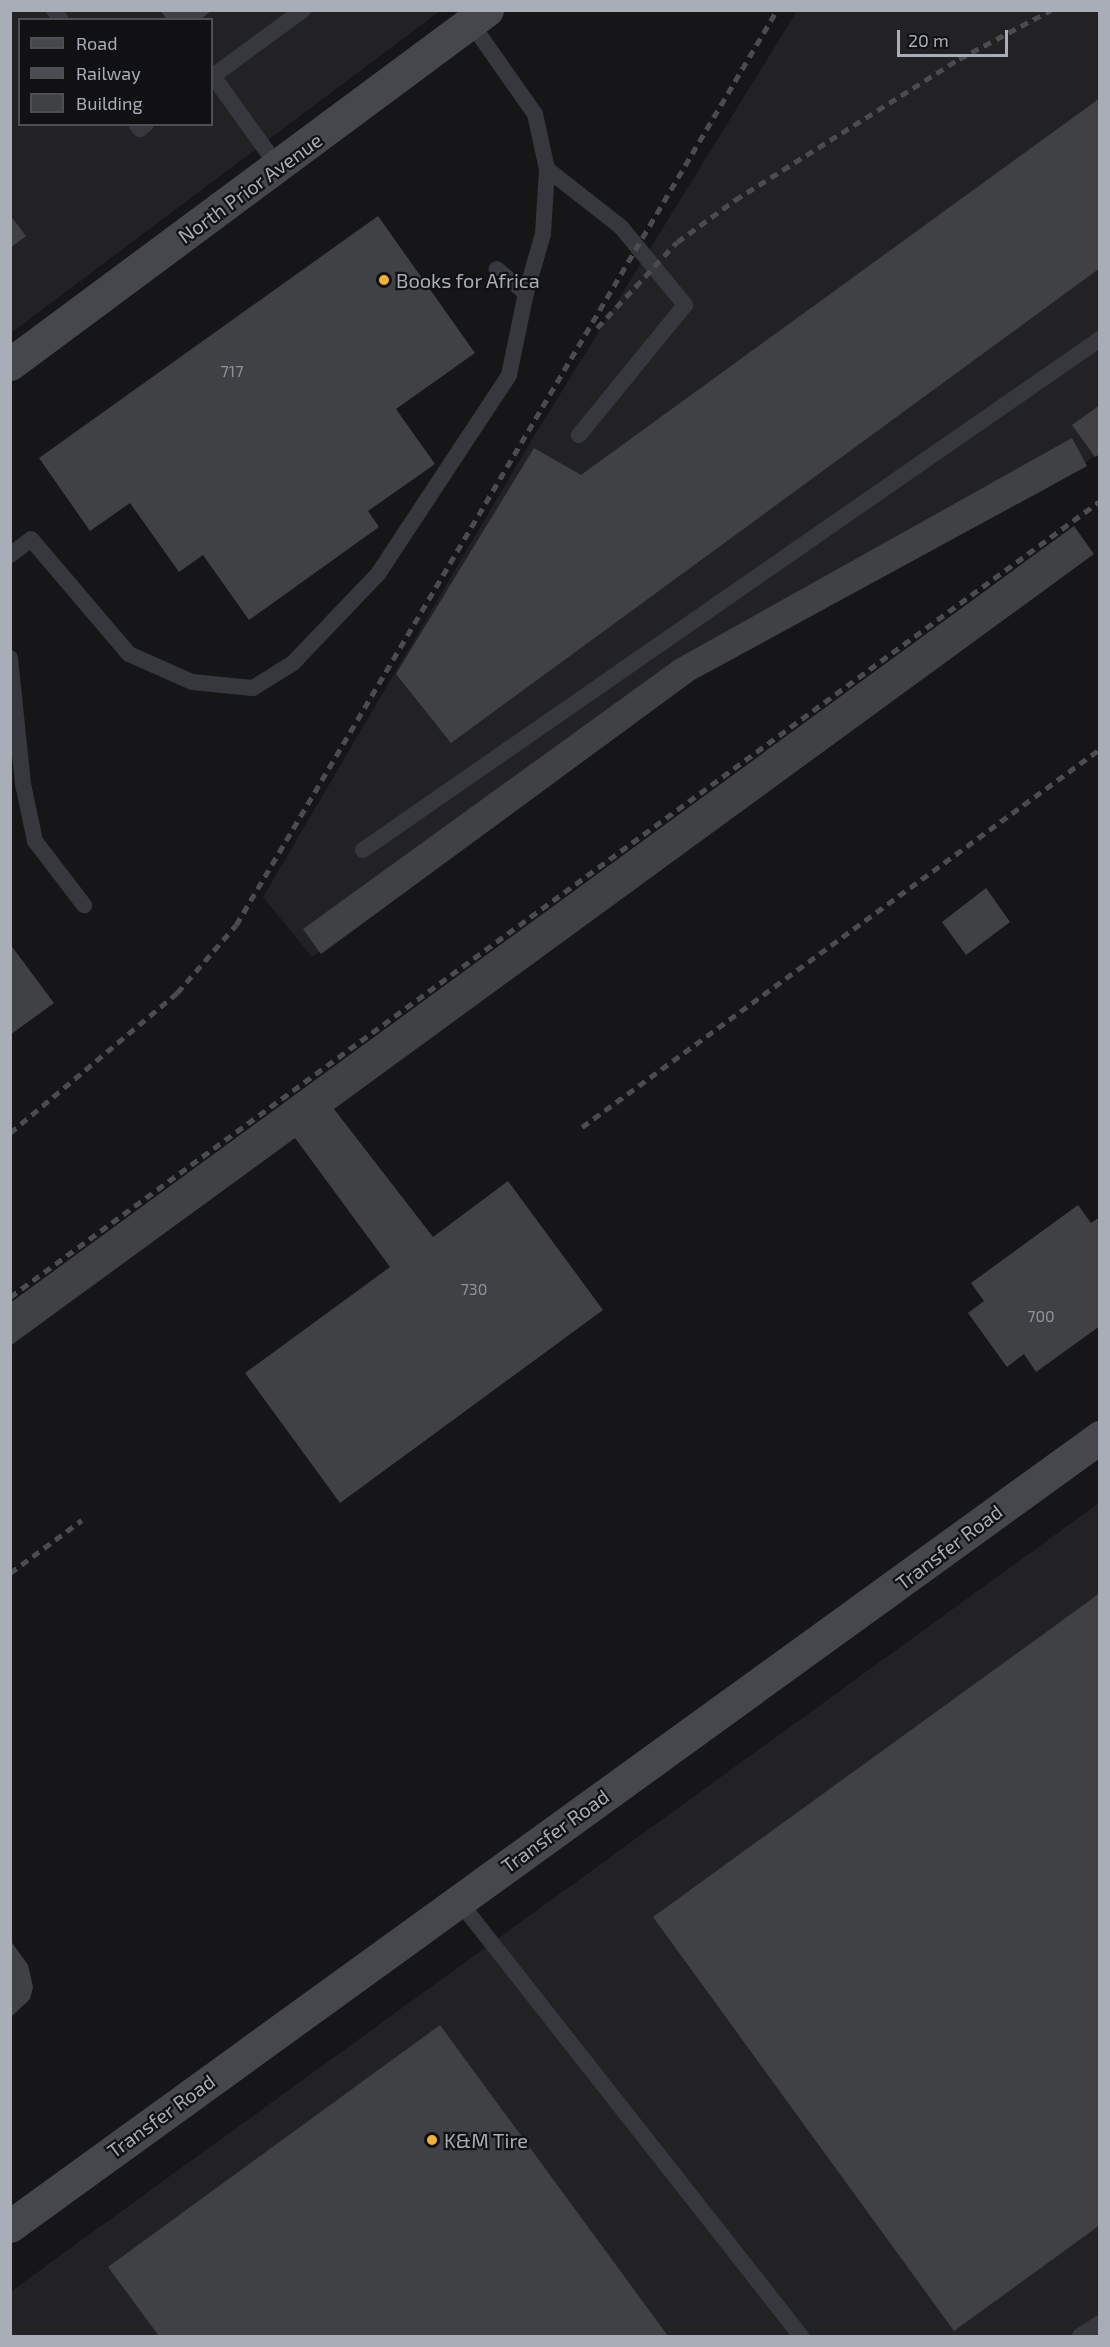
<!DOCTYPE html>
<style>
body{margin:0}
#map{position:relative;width:1110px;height:2347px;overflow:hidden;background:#161618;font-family:"Exo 2",sans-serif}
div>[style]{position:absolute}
.built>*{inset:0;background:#222225}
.building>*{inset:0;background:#404145}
.lane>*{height:16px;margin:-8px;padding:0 8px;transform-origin:8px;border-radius:8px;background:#37383d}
.secondary>*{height:33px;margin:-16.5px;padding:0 16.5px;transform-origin:16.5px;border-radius:16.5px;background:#45474d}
.rail>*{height:4.5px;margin-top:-2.25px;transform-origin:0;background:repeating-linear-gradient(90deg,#4a4c52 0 8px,transparent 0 14px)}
.dots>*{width:16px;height:16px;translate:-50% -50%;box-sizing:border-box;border:3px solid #111113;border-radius:50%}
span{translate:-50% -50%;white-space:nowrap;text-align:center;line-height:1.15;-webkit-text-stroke:4.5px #111113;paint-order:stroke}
.number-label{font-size:16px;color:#8e929b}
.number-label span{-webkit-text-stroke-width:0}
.street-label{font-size:20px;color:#a8adb8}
.poi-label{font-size:20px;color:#a8adb8}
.left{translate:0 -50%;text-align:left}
.frame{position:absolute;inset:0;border:12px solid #a8adb8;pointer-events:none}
.legend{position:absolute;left:18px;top:18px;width:195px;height:108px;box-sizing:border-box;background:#111113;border:2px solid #4d4f55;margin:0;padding:8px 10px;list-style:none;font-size:18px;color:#a8adb8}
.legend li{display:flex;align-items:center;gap:12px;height:30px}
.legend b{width:30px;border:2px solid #4d4f55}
.scale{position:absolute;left:897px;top:30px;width:111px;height:27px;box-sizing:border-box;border:3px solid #a8adb8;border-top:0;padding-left:8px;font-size:18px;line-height:21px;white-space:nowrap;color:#a8adb8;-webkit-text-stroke:4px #111113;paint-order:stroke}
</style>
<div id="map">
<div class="built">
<div style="clip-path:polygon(evenodd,11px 11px,440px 11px,11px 333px,11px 11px,20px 20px,212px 20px,212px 124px,20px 124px,20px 20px)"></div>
<div style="clip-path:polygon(797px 11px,1099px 11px,1099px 453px,1048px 488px,691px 676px,312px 957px,263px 897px,528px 446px)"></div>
<div style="clip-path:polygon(1099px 1503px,1099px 2336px,11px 2336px,10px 2292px)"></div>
</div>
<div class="building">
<div style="clip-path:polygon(160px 10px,212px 10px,200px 20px,167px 20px)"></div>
<div style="clip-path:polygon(1100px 98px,1100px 268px,451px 743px,396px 674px,534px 448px,581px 475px)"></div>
<div style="clip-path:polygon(10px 215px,26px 236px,10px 248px)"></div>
<div style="clip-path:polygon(378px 216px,475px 353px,396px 409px,435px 464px,368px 511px,379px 527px,249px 620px,203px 555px,179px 572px,130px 503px,90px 531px,39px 458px)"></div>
<div style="clip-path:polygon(1100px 405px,1100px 454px,1095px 457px,1072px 425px)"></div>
<div style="clip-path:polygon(1072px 438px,1087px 466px,694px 680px,321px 954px,303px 929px,675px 660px)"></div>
<div style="clip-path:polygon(1074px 526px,1094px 554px,334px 1109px,433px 1237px,508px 1181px,603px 1310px,340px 1503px,245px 1373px,390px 1267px,295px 1138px,10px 1346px,10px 1303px)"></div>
<div style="clip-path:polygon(986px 888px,1010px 922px,966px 955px,942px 922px)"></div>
<div style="clip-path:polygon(10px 944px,54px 1003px,10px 1035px)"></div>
<div style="clip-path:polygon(1078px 1205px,1091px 1223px,1100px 1217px,1100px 1326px,1036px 1372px,1024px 1354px,1007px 1367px,968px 1313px,984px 1301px,971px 1283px)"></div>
<div style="clip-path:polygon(1100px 1593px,1100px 2225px,954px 2331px,653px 1917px)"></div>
<div style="clip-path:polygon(10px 1940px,28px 1965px,33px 1987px,30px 1999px,10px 2018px)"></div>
<div style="clip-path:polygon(440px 2025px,668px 2336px,159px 2336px,108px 2267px)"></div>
</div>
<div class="lane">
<div style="left:54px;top:10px;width:12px;rotate:55deg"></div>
<div style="left:471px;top:23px;width:111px;rotate:54.9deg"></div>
<div style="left:535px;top:114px;width:56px;rotate:77.7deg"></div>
<div style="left:547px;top:169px;width:65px;rotate:93.5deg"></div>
<div style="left:543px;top:234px;width:61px;rotate:106.1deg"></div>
<div style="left:136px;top:124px;width:6px;rotate:51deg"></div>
<div style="left:140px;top:129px;width:8px;rotate:-40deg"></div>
<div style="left:279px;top:168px;width:113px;rotate:-125.7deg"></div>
<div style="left:213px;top:76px;width:112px;rotate:-36.3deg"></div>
<div style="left:547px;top:169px;width:94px;rotate:38.1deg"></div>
<div style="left:621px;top:227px;width:101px;rotate:50.6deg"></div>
<div style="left:685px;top:305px;width:168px;rotate:129.2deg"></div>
<div style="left:10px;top:555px;width:26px;rotate:-37deg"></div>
<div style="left:31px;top:539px;width:151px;rotate:49.6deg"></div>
<div style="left:129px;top:654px;width:69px;rotate:24deg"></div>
<div style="left:192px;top:682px;width:61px;rotate:5.6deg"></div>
<div style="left:253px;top:688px;width:47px;rotate:-32deg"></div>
<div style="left:293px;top:663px;width:123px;rotate:-46.3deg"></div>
<div style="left:378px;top:574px;width:238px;rotate:-56.6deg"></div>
<div style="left:509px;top:375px;width:84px;rotate:-78.3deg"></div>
<div style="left:526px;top:293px;width:38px;rotate:-141deg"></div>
<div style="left:10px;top:658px;width:127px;rotate:84.1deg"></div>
<div style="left:23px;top:784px;width:58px;rotate:78.1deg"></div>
<div style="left:35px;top:841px;width:81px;rotate:52.6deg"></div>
<div style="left:363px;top:850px;width:897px;rotate:-34.74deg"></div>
<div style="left:458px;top:1900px;width:555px;rotate:51.81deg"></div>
<div style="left:1080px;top:2336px;width:24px;rotate:-33deg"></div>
</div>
<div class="secondary">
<div style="left:10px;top:364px;width:594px;rotate:-36.58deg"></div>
<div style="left:10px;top:2226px;width:1346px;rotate:-35.9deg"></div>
</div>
<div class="rail">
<div style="left:597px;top:328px;width:117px;rotate:-47.1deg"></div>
<div style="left:677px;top:242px;width:72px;rotate:-35.9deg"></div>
<div style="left:735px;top:200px;width:265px;rotate:-32.2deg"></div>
<div style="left:959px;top:59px;width:104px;rotate:-28deg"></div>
<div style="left:582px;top:1127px;width:641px;rotate:-36.12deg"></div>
<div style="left:10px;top:1133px;width:218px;rotate:-40deg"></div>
<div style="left:177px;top:993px;width:90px;rotate:-49.1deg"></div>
<div style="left:236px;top:925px;width:1063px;rotate:-59.41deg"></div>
<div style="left:10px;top:1297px;width:1350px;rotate:-36.14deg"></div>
<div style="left:10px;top:1573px;width:89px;rotate:-36.4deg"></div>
</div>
<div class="dots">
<div style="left:384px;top:280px;background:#f2b134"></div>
<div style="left:432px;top:2140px;background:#f2b134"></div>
</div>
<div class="number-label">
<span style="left:232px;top:371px">717</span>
<span style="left:474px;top:1289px">730</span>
<span style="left:1041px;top:1316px">700</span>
</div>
<div class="street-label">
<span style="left:250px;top:188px;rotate:-36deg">North Prior Avenue</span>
<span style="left:949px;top:1547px;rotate:-37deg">Transfer Road</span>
<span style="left:555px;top:1831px;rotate:-36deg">Transfer Road</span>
<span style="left:161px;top:2116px;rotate:-36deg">Transfer Road</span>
</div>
<div class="poi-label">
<span class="left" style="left:396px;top:280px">Books for Africa</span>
<span class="left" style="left:444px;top:2140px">K&amp;M Tire</span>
</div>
<div class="frame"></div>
<ul class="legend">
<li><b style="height:8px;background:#45474d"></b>Road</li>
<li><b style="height:8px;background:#4a4c52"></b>Railway</li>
<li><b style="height:16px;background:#404145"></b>Building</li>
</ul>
<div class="scale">20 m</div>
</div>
